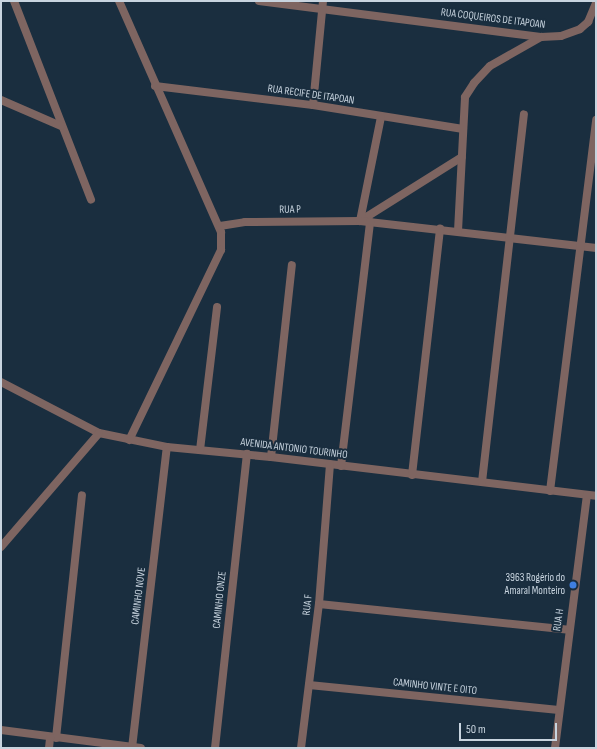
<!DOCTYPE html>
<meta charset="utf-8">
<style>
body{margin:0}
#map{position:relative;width:597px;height:749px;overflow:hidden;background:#1a2e3f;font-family:"Sofia Sans Condensed",sans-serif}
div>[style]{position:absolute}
.minor>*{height:8px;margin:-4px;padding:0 4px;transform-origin:4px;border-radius:4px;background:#7e6561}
.dots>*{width:11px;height:11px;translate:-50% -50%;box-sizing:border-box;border:2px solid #1a2e3f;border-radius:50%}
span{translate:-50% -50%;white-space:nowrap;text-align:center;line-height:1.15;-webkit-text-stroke:4px #1a2e3f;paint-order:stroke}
.street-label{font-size:11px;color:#c8d4df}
.poi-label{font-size:11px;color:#c8d4df}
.right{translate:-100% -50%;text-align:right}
.frame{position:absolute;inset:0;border:2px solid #c8d4df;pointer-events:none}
.scale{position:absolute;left:459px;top:723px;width:98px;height:18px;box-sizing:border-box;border:2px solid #c8d4df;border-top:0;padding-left:5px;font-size:12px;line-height:14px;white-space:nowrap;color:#c8d4df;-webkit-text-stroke:3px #1a2e3f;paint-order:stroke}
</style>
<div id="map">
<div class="minor">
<div style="left:14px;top:1px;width:213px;rotate:68.8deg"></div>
<div style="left:119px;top:1px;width:253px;rotate:66.2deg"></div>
<div style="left:221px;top:232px;width:18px;rotate:90deg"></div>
<div style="left:221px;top:250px;width:211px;rotate:115.8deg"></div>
<div style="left:259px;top:1px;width:284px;rotate:7.3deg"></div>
<div style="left:541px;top:37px;width:20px;rotate:-3deg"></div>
<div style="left:561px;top:36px;width:20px;rotate:-20deg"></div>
<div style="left:580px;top:29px;width:11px;rotate:-41deg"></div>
<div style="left:588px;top:22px;width:21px;rotate:-67deg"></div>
<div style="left:155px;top:86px;width:159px;rotate:6.9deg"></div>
<div style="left:313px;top:105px;width:152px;rotate:9.1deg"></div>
<div style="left:1px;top:100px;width:65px;rotate:23.4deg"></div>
<div style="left:313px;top:105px;width:104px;rotate:-84.5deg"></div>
<div style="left:360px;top:221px;width:120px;rotate:-32.1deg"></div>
<div style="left:360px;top:221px;width:106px;rotate:-78.6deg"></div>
<div style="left:220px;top:226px;width:25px;rotate:-9deg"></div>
<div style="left:245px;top:222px;width:115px;rotate:-0.5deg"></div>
<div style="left:360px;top:221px;width:238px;rotate:6.5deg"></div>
<div style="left:458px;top:231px;width:134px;rotate:-87deg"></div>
<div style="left:465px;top:97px;width:17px;rotate:-57deg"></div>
<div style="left:474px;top:83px;width:23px;rotate:-47deg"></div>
<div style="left:490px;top:66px;width:59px;rotate:-29.6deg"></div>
<div style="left:1px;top:382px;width:110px;rotate:27.5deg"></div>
<div style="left:99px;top:433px;width:69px;rotate:11.6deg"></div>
<div style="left:167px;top:447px;width:104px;rotate:5.5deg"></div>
<div style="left:271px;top:457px;width:327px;rotate:6.8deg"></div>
<div style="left:200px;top:450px;width:144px;rotate:-83.2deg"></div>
<div style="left:271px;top:457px;width:193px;rotate:-83.8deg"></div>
<div style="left:341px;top:466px;width:246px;rotate:-83.2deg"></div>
<div style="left:412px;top:475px;width:248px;rotate:-83.5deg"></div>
<div style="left:482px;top:482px;width:370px;rotate:-83.5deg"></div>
<div style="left:550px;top:491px;width:374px;rotate:-82.9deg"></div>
<div style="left:1px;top:547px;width:150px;rotate:-49.3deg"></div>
<div style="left:319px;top:604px;width:251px;rotate:5.9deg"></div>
<div style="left:309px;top:685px;width:251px;rotate:5.7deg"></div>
<div style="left:1px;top:730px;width:141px;rotate:7.3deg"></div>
<div style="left:56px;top:738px;width:244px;rotate:-83.9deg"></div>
<div style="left:49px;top:748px;width:10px;rotate:-84deg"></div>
<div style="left:132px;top:748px;width:303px;rotate:-83.4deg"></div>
<div style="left:215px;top:748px;width:296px;rotate:-83.8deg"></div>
<div style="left:301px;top:748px;width:145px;rotate:-82.9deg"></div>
<div style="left:319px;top:604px;width:140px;rotate:-85.5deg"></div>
<div style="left:555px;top:748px;width:255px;rotate:-82.8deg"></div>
</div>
<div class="dots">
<div style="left:573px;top:585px;background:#3f7fe0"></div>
</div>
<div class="street-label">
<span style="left:493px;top:19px;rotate:7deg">RUA COQUEIROS DE ITAPOAN</span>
<span style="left:311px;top:95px;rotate:8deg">RUA RECIFE DE ITAPOAN</span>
<span style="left:290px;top:210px;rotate:-1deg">RUA P</span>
<span style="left:294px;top:449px;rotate:7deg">AVENIDA ANTONIO TOURINHO</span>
<span style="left:139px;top:596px;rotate:-83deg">CAMINHO NOVE</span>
<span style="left:220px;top:600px;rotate:-84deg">CAMINHO ONZE</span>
<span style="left:308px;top:605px;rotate:-84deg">RUA F</span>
<span style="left:559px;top:620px;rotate:-82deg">RUA H</span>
<span style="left:435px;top:687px;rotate:6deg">CAMINHO VINTE E OITO</span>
</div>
<div class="poi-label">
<span class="right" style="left:565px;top:585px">3963 Rogério do<br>Amaral Monteiro</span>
</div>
<div class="frame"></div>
<div class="scale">50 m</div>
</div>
